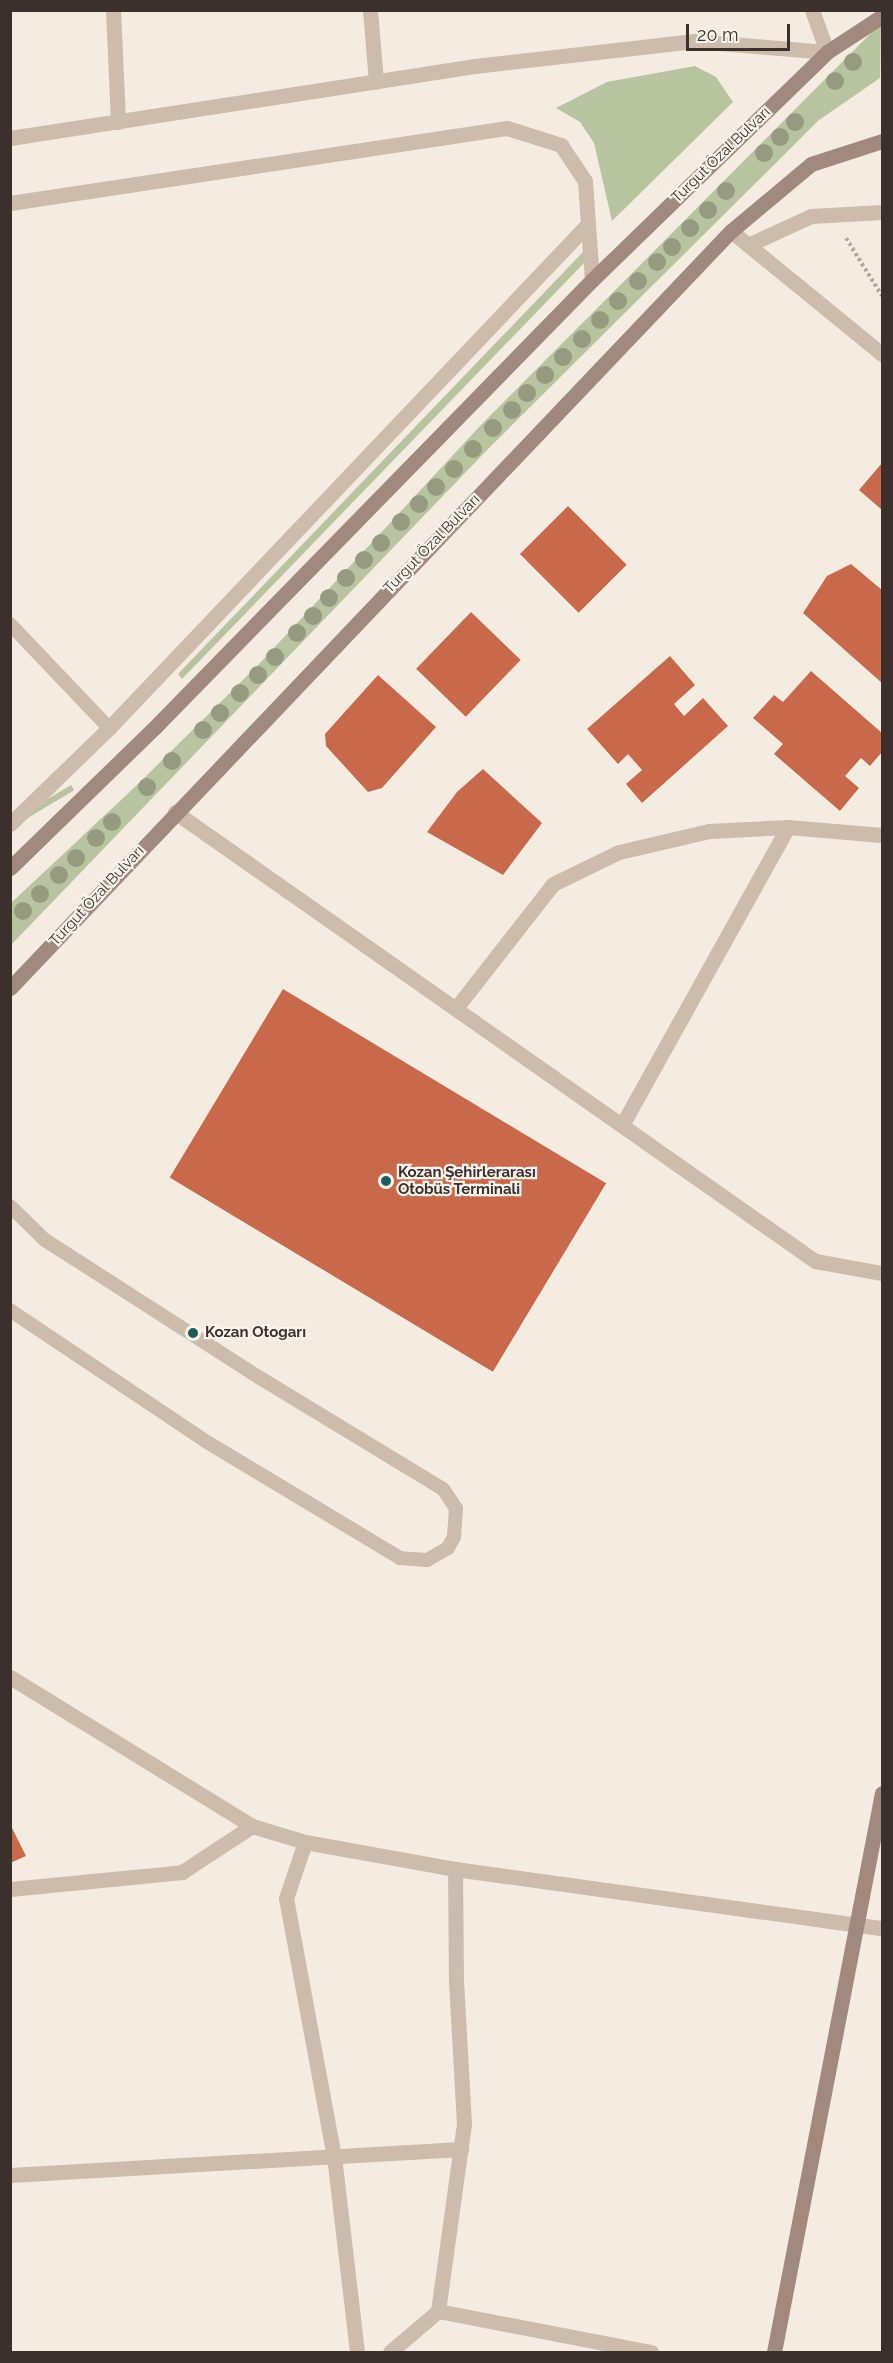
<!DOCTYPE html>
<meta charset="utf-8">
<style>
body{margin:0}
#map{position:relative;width:893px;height:2363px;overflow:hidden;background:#f4ebe1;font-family:Raleway,sans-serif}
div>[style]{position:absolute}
.green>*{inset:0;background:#b8c4a0;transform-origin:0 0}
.building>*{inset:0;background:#c8694b;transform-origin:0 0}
.path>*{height:4px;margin-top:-2px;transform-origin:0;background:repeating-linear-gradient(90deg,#b9a596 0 3px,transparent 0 6px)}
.service>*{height:14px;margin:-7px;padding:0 7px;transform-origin:7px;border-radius:7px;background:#cdbbac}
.pedestrian>*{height:15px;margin:-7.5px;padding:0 7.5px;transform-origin:7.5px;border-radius:7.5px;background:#cdbbac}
.minor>*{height:15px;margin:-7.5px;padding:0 7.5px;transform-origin:7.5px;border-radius:7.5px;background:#cdbbac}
.tertiary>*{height:15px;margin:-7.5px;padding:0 7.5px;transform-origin:7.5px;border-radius:7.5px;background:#cdbbac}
.secondary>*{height:15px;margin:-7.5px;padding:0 7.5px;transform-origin:7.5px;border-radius:7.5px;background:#a18a7d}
.trees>*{width:18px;height:18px;margin:-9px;border-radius:50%;background:#969b7f}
.dots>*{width:16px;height:16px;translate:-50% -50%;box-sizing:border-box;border:3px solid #fbf5ee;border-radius:50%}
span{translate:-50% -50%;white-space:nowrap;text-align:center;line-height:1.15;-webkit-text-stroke:4.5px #fbf5ee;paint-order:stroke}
.street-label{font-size:15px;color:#3b302b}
.poi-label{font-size:15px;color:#3b302b;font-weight:700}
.left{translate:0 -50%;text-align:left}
.frame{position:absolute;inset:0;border:12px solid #3b302b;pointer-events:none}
.scale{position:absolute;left:686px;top:24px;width:104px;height:27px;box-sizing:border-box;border:3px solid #3b302b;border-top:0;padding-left:8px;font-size:18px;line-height:21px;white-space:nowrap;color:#3b302b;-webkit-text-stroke:4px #fbf5ee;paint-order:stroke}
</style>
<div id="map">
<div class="green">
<i style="clip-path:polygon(881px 23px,880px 78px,819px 120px,489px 448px,11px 945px,11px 903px,138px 784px,259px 664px,480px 426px)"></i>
<i style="clip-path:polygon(695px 66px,716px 77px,733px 102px,612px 221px,594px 143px,580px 122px,556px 108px,607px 82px)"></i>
<i style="clip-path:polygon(584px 251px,585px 262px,182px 679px,178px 674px)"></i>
<i style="left:71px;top:785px;width:6px;height:81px;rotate:59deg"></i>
</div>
<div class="building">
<i style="clip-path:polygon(882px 463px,882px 510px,859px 490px)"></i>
<i style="left:568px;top:506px;width:83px;height:68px;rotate:45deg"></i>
<i style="clip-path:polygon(851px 564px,882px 590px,882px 683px,803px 613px,827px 576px)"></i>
<i style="left:471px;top:612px;width:69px;height:79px;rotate:44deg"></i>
<i style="clip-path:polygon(670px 656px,695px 685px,674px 704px,684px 716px,703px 698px,728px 726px,642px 803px,626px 784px,642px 770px,628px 754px,618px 764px,587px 729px)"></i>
<i style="clip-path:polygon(811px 671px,882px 733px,882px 752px,870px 766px,861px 758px,845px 776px,859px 788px,840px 811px,774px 754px,783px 744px,753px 718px,774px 695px,783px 702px)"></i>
<i style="clip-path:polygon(378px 675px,436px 727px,382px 788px,368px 792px,326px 746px,325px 734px)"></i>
<i style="clip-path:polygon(483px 769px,542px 823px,503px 875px,427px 832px,457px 792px)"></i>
<i style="left:283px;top:989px;width:377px;height:220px;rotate:31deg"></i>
<i style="clip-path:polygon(10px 1824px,26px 1856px,10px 1863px)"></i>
</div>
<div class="path">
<i style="left:846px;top:238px;width:68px;rotate:58.2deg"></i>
</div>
<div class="service">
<i style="left:10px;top:624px;width:144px;rotate:46.4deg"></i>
<i style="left:10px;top:1206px;width:49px;rotate:44.2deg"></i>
<i style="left:45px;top:1240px;width:246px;rotate:32.7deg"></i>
<i style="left:252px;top:1373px;width:223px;rotate:31.3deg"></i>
<i style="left:443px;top:1489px;width:23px;rotate:56deg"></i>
<i style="left:456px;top:1508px;width:29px;rotate:94deg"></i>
<i style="left:454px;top:1537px;width:13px;rotate:119deg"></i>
<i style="left:448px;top:1548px;width:24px;rotate:150deg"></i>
<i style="left:427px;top:1560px;width:27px;rotate:-176deg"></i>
<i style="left:400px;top:1558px;width:229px;rotate:-149deg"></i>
<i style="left:204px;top:1440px;width:234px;rotate:-146.2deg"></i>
</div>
<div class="pedestrian">
<i style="left:748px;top:245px;width:69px;rotate:-24.7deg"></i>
<i style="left:811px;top:216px;width:71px;rotate:-3.2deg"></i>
</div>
<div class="minor">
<i style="left:113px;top:10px;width:112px;rotate:87.4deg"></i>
<i style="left:370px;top:10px;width:72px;rotate:85.2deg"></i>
<i style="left:812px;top:10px;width:45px;rotate:70.3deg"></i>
<i style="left:731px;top:231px;width:195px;rotate:39.2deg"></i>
<i style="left:175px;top:812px;width:782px;rotate:35.05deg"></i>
<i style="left:815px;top:1261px;width:68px;rotate:10.2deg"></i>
<i style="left:10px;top:824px;width:138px;rotate:-44.1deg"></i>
<i style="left:109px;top:728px;width:695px;rotate:-46.46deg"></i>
<i style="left:456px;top:1008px;width:157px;rotate:-52deg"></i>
<i style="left:553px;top:884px;width:73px;rotate:-25.9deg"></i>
<i style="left:619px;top:852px;width:92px;rotate:-13.1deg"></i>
<i style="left:709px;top:831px;width:79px;rotate:-2.9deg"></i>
<i style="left:788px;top:827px;width:94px;rotate:4.9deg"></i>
<i style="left:622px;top:1125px;width:341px;rotate:-60.9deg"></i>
<i style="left:305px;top:1842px;width:59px;rotate:108.7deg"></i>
<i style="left:286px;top:1898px;width:262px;rotate:79.5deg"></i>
<i style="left:334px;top:2156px;width:197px;rotate:83.3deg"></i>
<i style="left:10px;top:1889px;width:173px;rotate:-5.6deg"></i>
<i style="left:182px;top:1872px;width:84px;rotate:-33.3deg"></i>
<i style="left:10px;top:2175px;width:452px;rotate:-3.3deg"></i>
<i style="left:438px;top:2311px;width:217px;rotate:10.9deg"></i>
<i style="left:390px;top:2352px;width:63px;rotate:-40.5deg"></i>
<i style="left:438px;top:2311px;width:189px;rotate:-82.1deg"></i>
<i style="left:464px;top:2124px;width:143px;rotate:-93.2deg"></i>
<i style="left:456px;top:1981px;width:112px;rotate:-90.5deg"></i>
</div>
<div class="tertiary">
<i style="left:10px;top:138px;width:471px;rotate:-8.8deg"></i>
<i style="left:475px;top:66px;width:221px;rotate:-6.5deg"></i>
<i style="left:695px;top:41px;width:132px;rotate:4.8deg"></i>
<i style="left:10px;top:203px;width:503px;rotate:-8.58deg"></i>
<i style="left:507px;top:128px;width:57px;rotate:17.5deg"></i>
<i style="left:561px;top:145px;width:43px;rotate:56.3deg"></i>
<i style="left:585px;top:181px;width:99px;rotate:86deg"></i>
<i style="left:10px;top:1677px;width:284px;rotate:31.6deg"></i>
<i style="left:252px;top:1826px;width:55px;rotate:16.8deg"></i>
<i style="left:305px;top:1842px;width:152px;rotate:10.2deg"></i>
<i style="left:455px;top:1869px;width:431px;rotate:7.9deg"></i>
</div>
<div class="secondary">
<i style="left:10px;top:868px;width:205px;rotate:-44.2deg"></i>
<i style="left:157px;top:725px;width:622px;rotate:-45.65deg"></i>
<i style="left:592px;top:280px;width:327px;rotate:-44.1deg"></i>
<i style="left:827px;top:52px;width:66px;rotate:-33.2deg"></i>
<i style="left:10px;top:988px;width:1045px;rotate:-46.4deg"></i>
<i style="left:731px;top:231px;width:104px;rotate:-39.9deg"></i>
<i style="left:811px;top:164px;width:75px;rotate:-17.9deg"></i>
<i style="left:774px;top:2352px;width:569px;rotate:-79.07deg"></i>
</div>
<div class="trees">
<i style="left:853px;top:62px"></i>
<i style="left:835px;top:81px"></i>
<i style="left:795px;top:122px"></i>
<i style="left:780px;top:137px"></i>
<i style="left:764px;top:153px"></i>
<i style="left:726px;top:191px"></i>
<i style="left:708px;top:210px"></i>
<i style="left:690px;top:228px"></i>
<i style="left:672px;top:247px"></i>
<i style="left:657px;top:262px"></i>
<i style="left:638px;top:281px"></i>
<i style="left:618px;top:301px"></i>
<i style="left:600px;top:320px"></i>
<i style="left:582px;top:339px"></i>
<i style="left:563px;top:357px"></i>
<i style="left:545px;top:375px"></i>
<i style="left:527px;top:393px"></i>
<i style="left:512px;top:410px"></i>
<i style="left:493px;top:428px"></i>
<i style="left:473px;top:449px"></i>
<i style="left:454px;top:469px"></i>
<i style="left:436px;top:487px"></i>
<i style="left:419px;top:504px"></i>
<i style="left:401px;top:522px"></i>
<i style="left:381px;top:543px"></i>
<i style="left:364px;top:560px"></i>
<i style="left:346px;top:578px"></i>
<i style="left:329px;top:598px"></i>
<i style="left:313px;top:616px"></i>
<i style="left:297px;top:633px"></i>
<i style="left:275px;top:657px"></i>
<i style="left:258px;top:675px"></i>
<i style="left:240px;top:693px"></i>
<i style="left:220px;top:713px"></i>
<i style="left:203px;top:730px"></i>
<i style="left:172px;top:761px"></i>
<i style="left:147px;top:787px"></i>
<i style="left:112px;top:822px"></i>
<i style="left:96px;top:838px"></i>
<i style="left:76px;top:858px"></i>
<i style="left:59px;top:875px"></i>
<i style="left:40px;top:894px"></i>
<i style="left:23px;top:911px"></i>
</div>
<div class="dots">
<i style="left:386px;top:1181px;background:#1f5a5e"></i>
<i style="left:193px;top:1333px;background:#1f5a5e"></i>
</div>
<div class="street-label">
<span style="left:721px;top:155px;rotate:-44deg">Turgut Özal Bulvarı</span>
<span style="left:432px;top:544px;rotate:-46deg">Turgut Özal Bulvarı</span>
<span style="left:97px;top:896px;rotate:-47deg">Turgut Özal Bulvarı</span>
</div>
<div class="poi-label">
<span class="left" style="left:398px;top:1181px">Kozan Şehirlerarası<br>Otobüs Terminali</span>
<span class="left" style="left:205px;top:1333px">Kozan Otogarı</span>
</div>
<div class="frame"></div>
<div class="scale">20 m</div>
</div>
